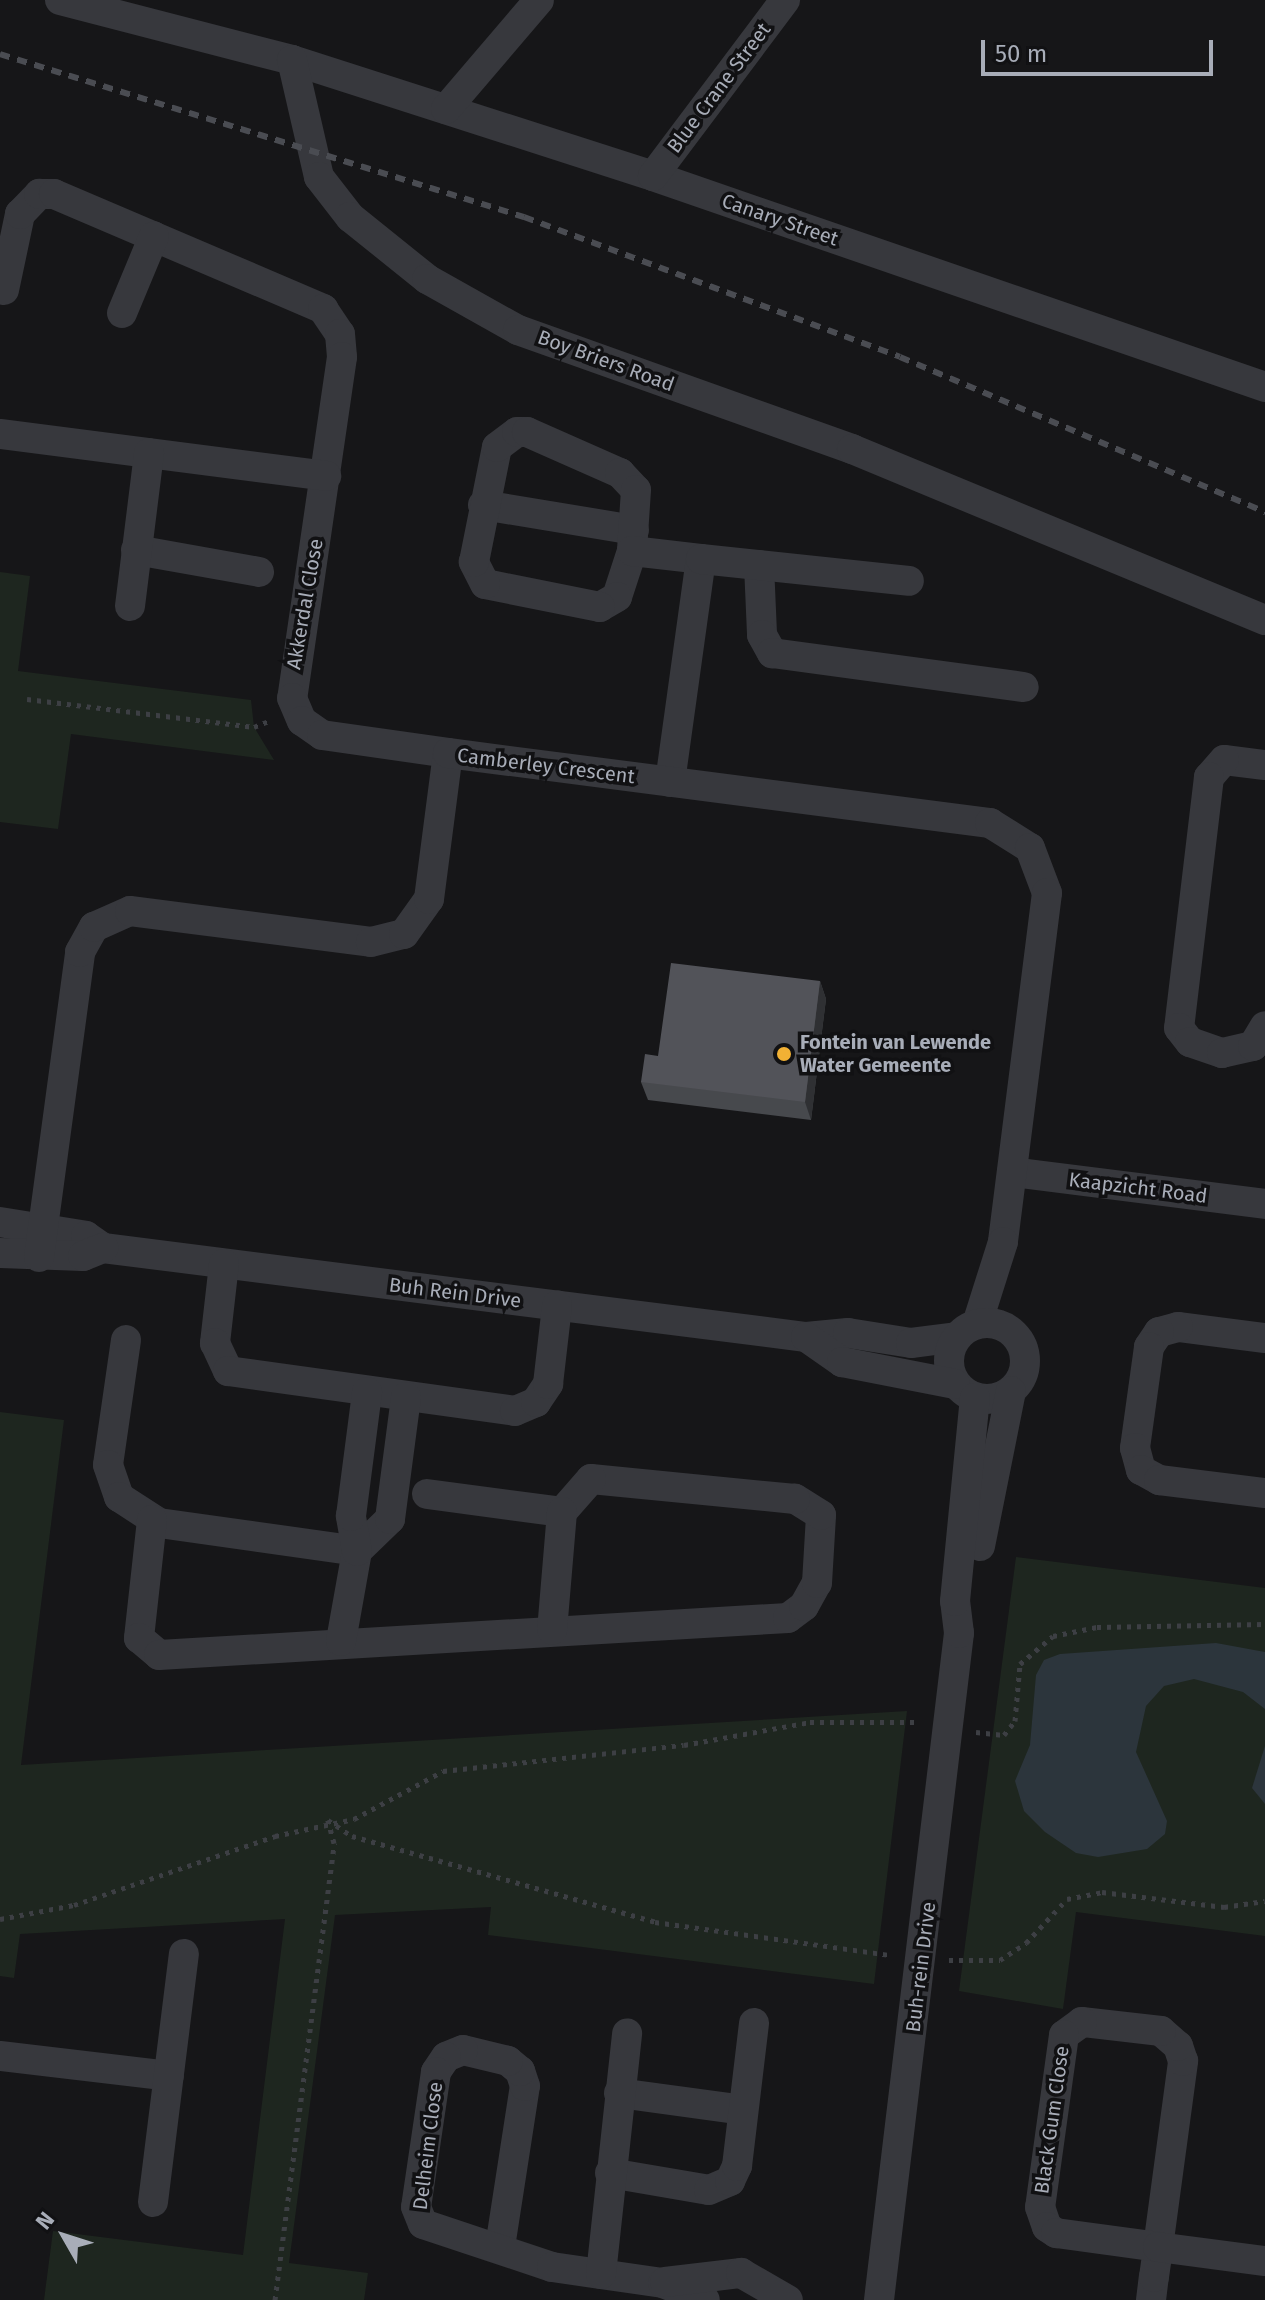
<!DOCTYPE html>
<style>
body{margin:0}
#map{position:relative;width:1265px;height:2300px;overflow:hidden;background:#161618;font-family:"Fira Sans",sans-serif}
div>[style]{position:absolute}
.green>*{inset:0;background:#1e261f}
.water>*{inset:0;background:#2c353c}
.path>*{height:5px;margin-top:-2.5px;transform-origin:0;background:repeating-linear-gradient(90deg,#3d3f44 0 4px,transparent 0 10px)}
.minor>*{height:30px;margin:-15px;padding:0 15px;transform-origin:15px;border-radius:15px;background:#37383d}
.minor>.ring{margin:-15px;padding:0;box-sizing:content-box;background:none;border:30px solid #37383d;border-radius:50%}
.rail>*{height:6px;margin-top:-3px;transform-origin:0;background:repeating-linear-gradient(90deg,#4a4c52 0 10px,transparent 0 18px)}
.wall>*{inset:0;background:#47494d}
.shaded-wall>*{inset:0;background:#2f3033}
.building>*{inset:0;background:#525359}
.dots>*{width:22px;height:22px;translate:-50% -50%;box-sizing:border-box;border:4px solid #111113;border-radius:50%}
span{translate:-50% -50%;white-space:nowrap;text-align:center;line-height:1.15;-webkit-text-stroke:7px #111113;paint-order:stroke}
.street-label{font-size:20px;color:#a8adb8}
.poi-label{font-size:20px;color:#a8adb8;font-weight:700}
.left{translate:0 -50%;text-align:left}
.north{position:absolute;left:24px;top:2196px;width:80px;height:80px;-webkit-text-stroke:6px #111113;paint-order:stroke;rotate:309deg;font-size:22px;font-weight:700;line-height:32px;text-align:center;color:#a8adb8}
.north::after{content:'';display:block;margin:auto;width:28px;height:36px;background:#a8adb8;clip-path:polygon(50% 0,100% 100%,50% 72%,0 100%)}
.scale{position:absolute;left:981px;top:40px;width:232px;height:36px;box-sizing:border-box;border:4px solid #a8adb8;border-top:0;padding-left:10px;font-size:24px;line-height:28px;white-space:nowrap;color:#a8adb8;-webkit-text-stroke:6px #111113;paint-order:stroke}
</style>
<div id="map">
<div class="green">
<i style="clip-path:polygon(0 572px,30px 576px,18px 671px,251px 700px,254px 727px,274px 760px,71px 734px,58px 829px,0 822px)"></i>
<i style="clip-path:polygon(0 1412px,64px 1420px,21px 1765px,907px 1711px,874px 1984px,488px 1935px,491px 1907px,335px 1915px,289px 2263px,368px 2273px,364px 2300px,44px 2300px,53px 2231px,243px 2255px,285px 1919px,20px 1934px,14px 1978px,0 1976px)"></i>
<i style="clip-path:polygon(1016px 1557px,1265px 1588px,1265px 1936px,1076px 1912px,1063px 2009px,959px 1991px)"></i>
</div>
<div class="water">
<i style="clip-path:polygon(1216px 1643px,1265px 1652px,1265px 1709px,1243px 1692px,1194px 1679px,1164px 1686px,1146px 1706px,1136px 1752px,1167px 1821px,1165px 1834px,1147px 1849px,1098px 1857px,1076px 1853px,1045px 1832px,1024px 1811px,1015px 1781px,1030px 1745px,1036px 1675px,1044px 1660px,1060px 1654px)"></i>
<i style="clip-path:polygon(1265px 1746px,1265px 1804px,1252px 1788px)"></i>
</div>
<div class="path">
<i style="left:27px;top:699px;width:229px;rotate:7deg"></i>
<i style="left:254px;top:727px;width:18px;rotate:-22deg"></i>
<i style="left:976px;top:1732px;width:28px;rotate:6deg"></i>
<i style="left:1004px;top:1735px;width:18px;rotate:-52deg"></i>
<i style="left:1015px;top:1721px;width:57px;rotate:-85deg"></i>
<i style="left:1020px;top:1664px;width:43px;rotate:-40.3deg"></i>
<i style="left:1053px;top:1636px;width:45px;rotate:-11.6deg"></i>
<i style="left:1097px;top:1627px;width:168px;rotate:-1deg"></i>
<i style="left:0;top:1919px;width:75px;rotate:-10.7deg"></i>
<i style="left:74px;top:1905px;width:213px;rotate:-18.9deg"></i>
<i style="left:275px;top:1836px;width:81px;rotate:-12.1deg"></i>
<i style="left:354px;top:1819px;width:101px;rotate:-28.3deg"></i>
<i style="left:443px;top:1771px;width:242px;rotate:-6.2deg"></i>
<i style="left:684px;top:1745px;width:128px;rotate:-10.3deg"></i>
<i style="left:810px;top:1722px;width:110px"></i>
<i style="left:949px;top:1960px;width:51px"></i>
<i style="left:1000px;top:1960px;width:31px;rotate:-33deg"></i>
<i style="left:1026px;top:1943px;width:60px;rotate:-47deg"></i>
<i style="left:1067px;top:1899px;width:36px;rotate:-11deg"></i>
<i style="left:1102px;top:1892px;width:123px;rotate:7deg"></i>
<i style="left:1224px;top:1907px;width:41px;rotate:-8.3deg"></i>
<i style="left:275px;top:2300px;width:461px;rotate:-82.6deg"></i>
<i style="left:334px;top:1843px;width:24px;rotate:-105deg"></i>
<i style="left:328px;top:1820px;width:29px;rotate:34deg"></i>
<i style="left:352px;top:1836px;width:315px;rotate:15.8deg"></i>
<i style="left:655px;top:1922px;width:238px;rotate:8deg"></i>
</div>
<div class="minor">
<i style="left:60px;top:0;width:240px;rotate:14.5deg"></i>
<i style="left:292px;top:60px;width:379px;rotate:17.8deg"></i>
<i style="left:653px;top:176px;width:647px;rotate:19.02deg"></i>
<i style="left:292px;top:60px;width:120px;rotate:77deg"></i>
<i style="left:319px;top:177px;width:51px;rotate:52.2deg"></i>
<i style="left:350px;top:217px;width:99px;rotate:38.8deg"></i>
<i style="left:427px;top:279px;width:104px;rotate:29.3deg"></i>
<i style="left:518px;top:330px;width:355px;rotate:19.6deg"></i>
<i style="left:852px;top:449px;width:447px;rotate:22.5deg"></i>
<i style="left:446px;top:109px;width:143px;rotate:-49.5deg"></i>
<i style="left:653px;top:176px;width:220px;rotate:-53.1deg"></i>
<i style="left:4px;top:290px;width:78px;rotate:-78.1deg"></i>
<i style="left:20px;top:214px;width:28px;rotate:-46deg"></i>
<i style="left:39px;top:194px;width:15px"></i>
<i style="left:54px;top:194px;width:293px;rotate:23.1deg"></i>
<i style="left:323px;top:309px;width:30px;rotate:56deg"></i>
<i style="left:340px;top:334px;width:23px;rotate:85deg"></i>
<i style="left:342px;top:357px;width:345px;rotate:98.3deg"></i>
<i style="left:292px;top:698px;width:25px;rotate:67deg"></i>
<i style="left:302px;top:721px;width:24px;rotate:35deg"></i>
<i style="left:322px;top:735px;width:127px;rotate:8.1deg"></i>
<i style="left:122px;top:313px;width:83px;rotate:-67.4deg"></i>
<i style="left:0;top:434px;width:329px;rotate:7.3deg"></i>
<i style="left:483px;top:505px;width:153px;rotate:9.4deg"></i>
<i style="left:136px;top:550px;width:125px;rotate:10.1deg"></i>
<i style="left:632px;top:551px;width:48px;rotate:108.1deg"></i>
<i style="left:617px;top:597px;width:20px;rotate:150deg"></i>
<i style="left:600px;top:607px;width:117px;rotate:-168.7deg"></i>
<i style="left:485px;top:584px;width:25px;rotate:-117deg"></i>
<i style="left:474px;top:562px;width:117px;rotate:-78.7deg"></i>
<i style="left:497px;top:447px;width:25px;rotate:-37deg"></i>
<i style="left:517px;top:432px;width:10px"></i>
<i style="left:527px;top:432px;width:102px;rotate:23.8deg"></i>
<i style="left:620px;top:473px;width:23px;rotate:47deg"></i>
<i style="left:636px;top:490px;width:61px;rotate:93.8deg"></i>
<i style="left:632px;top:551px;width:69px;rotate:6.6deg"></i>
<i style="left:759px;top:565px;width:70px;rotate:87.5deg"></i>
<i style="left:762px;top:635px;width:21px;rotate:61deg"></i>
<i style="left:772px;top:653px;width:254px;rotate:7.7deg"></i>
<i style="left:130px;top:606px;width:154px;rotate:-82.9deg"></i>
<i style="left:1265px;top:765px;width:41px;rotate:-173deg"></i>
<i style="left:1224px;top:760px;width:23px;rotate:131deg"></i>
<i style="left:1209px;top:777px;width:253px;rotate:96.8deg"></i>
<i style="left:1179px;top:1028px;width:18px;rotate:52deg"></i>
<i style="left:1190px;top:1042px;width:34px;rotate:19deg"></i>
<i style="left:1222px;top:1053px;width:32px;rotate:-13deg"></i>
<i style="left:1253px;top:1046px;width:23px;rotate:-59deg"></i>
<i style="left:670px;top:782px;width:225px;rotate:-82.1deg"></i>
<i style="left:701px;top:559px;width:209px;rotate:6deg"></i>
<i style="left:1012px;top:1172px;width:255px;rotate:7.2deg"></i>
<i style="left:0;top:1222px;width:87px;rotate:9.2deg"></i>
<i style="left:86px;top:1236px;width:21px;rotate:35deg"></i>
<i style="left:103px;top:1248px;width:709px;rotate:7.22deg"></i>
<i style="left:806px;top:1337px;width:42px;rotate:-5.4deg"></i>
<i style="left:848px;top:1333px;width:64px;rotate:9deg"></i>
<i style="left:911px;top:1343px;width:46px;rotate:-7.4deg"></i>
<i style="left:0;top:1253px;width:83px;rotate:2.1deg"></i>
<i style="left:83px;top:1256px;width:22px;rotate:-22deg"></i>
<i style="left:39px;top:1257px;width:308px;rotate:-82.3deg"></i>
<i style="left:80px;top:952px;width:29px;rotate:-61deg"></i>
<i style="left:94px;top:927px;width:39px;rotate:-24deg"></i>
<i style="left:130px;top:911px;width:243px;rotate:7.3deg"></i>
<i style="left:371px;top:942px;width:34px;rotate:-14deg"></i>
<i style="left:404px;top:934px;width:43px;rotate:-54.5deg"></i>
<i style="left:429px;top:899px;width:147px;rotate:-82.6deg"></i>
<i style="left:448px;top:753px;width:547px;rotate:7.36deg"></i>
<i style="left:990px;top:823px;width:47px;rotate:32deg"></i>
<i style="left:1030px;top:848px;width:48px;rotate:69.3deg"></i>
<i style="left:1047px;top:893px;width:352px;rotate:97.2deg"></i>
<i style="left:1003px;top:1242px;width:86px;rotate:107.6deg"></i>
<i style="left:224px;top:1264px;width:80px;rotate:96.5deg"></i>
<i style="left:215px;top:1343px;width:31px;rotate:65deg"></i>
<i style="left:228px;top:1371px;width:290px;rotate:7.9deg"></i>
<i style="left:515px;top:1411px;width:23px;rotate:-23deg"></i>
<i style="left:536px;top:1402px;width:22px;rotate:-56deg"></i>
<i style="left:548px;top:1384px;width:79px;rotate:-83.4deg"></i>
<i class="ring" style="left:949px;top:1323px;width:46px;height:46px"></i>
<i style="left:806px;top:1337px;width:44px;rotate:34.8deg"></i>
<i style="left:842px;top:1362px;width:115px;rotate:11deg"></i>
<i style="left:1265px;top:1338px;width:88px;rotate:-172.8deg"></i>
<i style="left:1178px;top:1327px;width:20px;rotate:165deg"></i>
<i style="left:1159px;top:1332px;width:18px;rotate:124deg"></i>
<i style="left:1149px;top:1347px;width:102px;rotate:97.9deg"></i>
<i style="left:1135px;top:1448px;width:23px;rotate:75deg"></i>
<i style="left:1141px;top:1470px;width:21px;rotate:29deg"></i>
<i style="left:1159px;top:1480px;width:107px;rotate:7deg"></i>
<i style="left:126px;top:1340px;width:126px;rotate:98.2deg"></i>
<i style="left:108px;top:1465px;width:34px;rotate:71deg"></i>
<i style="left:119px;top:1497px;width:48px;rotate:33deg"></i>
<i style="left:159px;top:1523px;width:200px;rotate:8deg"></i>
<i style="left:427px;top:1494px;width:136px;rotate:7.6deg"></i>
<i style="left:152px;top:1520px;width:119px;rotate:96.3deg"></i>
<i style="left:139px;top:1638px;width:26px;rotate:40deg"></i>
<i style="left:159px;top:1655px;width:630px;rotate:-3.37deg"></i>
<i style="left:788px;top:1618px;width:20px;rotate:-37deg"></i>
<i style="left:804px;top:1606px;width:26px;rotate:-61deg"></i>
<i style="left:817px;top:1583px;width:68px;rotate:-86.6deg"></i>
<i style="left:821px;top:1515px;width:31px;rotate:-148deg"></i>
<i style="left:795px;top:1499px;width:205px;rotate:-174.4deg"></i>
<i style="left:591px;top:1479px;width:44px;rotate:131.3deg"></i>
<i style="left:562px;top:1512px;width:118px;rotate:94.8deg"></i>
<i style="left:980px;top:1546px;width:158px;rotate:-78.7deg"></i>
<i style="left:357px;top:1551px;width:46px;rotate:-44.1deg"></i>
<i style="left:390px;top:1519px;width:123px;rotate:-82.5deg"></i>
<i style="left:341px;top:1641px;width:91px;rotate:-79.9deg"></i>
<i style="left:357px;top:1551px;width:36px;rotate:-100deg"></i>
<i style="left:351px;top:1516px;width:125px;rotate:-82.6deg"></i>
<i style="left:0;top:2056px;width:170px;rotate:6.7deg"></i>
<i style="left:619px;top:2093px;width:125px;rotate:7.8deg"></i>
<i style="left:610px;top:2173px;width:100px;rotate:9.7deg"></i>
<i style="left:709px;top:2190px;width:23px;rotate:-23deg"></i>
<i style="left:730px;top:2181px;width:17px;rotate:-65deg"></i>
<i style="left:737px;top:2166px;width:144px;rotate:-83.2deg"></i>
<i style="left:153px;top:2202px;width:250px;rotate:-82.9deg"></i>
<i style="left:500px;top:2247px;width:163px;rotate:-81.2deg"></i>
<i style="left:525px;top:2086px;width:16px;rotate:-108deg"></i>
<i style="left:520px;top:2071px;width:16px;rotate:-140deg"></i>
<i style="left:508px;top:2061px;width:46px;rotate:-166.3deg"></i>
<i style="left:463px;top:2050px;width:18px;rotate:158deg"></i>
<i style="left:446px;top:2057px;width:18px;rotate:124deg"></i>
<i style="left:436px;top:2072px;width:136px;rotate:98.4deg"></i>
<i style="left:416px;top:2207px;width:18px;rotate:68deg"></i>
<i style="left:423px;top:2224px;width:136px;rotate:18.4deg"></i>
<i style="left:552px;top:2267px;width:112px;rotate:8.2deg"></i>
<i style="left:663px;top:2283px;width:45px;rotate:22deg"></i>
<i style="left:601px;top:2274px;width:242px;rotate:-83.8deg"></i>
<i style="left:665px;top:2282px;width:77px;rotate:-6.8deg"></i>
<i style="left:741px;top:2273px;width:54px;rotate:29.9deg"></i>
<i style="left:879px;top:2300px;width:672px;rotate:-83.16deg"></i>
<i style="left:959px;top:1633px;width:32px;rotate:-97deg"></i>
<i style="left:955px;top:1601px;width:204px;rotate:-84.4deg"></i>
<i style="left:1151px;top:2300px;width:23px;rotate:-83deg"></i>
<i style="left:1154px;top:2277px;width:30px;rotate:-82deg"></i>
<i style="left:1158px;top:2247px;width:188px;rotate:-82.3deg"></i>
<i style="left:1183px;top:2061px;width:16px;rotate:-108deg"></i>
<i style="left:1178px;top:2046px;width:23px;rotate:-139deg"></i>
<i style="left:1161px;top:2031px;width:80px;rotate:-173.5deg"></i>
<i style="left:1082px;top:2022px;width:22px;rotate:144deg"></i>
<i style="left:1064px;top:2035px;width:174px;rotate:97.9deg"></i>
<i style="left:1040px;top:2207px;width:21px;rotate:71deg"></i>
<i style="left:1047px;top:2227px;width:11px;rotate:34deg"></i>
<i style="left:1056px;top:2233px;width:103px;rotate:7.8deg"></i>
<i style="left:1158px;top:2247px;width:108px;rotate:7.5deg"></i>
</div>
<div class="rail">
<i style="left:0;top:54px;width:549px;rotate:17.28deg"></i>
<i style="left:524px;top:217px;width:401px;rotate:20.4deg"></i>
<i style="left:900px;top:357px;width:397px;rotate:23deg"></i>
</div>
<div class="wall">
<i style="clip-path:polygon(820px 981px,826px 999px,811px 1120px,648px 1100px,641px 1082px,658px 1056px)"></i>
</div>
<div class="shaded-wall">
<i style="clip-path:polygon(820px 981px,826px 999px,811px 1120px,805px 1102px)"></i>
</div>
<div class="building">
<i style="clip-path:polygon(671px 963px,820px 981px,805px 1102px,641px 1082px,645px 1054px,658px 1056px)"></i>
</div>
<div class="dots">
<i style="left:784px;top:1054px;background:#f2b134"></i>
</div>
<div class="street-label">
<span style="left:719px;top:88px;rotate:-53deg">Blue Crane Street</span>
<span style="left:780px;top:220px;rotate:19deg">Canary Street</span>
<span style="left:606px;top:361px;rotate:20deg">Boy Briers Road</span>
<span style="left:305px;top:604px;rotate:-80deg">Akkerdal Close</span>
<span style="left:546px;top:766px;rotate:7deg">Camberley Crescent</span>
<span style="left:1138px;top:1188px;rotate:7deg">Kaapzicht Road</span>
<span style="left:455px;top:1293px;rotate:7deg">Buh Rein Drive</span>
<span style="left:921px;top:1967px;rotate:-83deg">Buh-rein Drive</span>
<span style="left:1052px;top:2120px;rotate:-82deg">Black Gum Close</span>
<span style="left:428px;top:2146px;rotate:-83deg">Delheim Close</span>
</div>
<div class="poi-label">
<span class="left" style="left:800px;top:1054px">Fontein van Lewende<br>Water Gemeente</span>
</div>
<div class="north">N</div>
<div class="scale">50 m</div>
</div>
